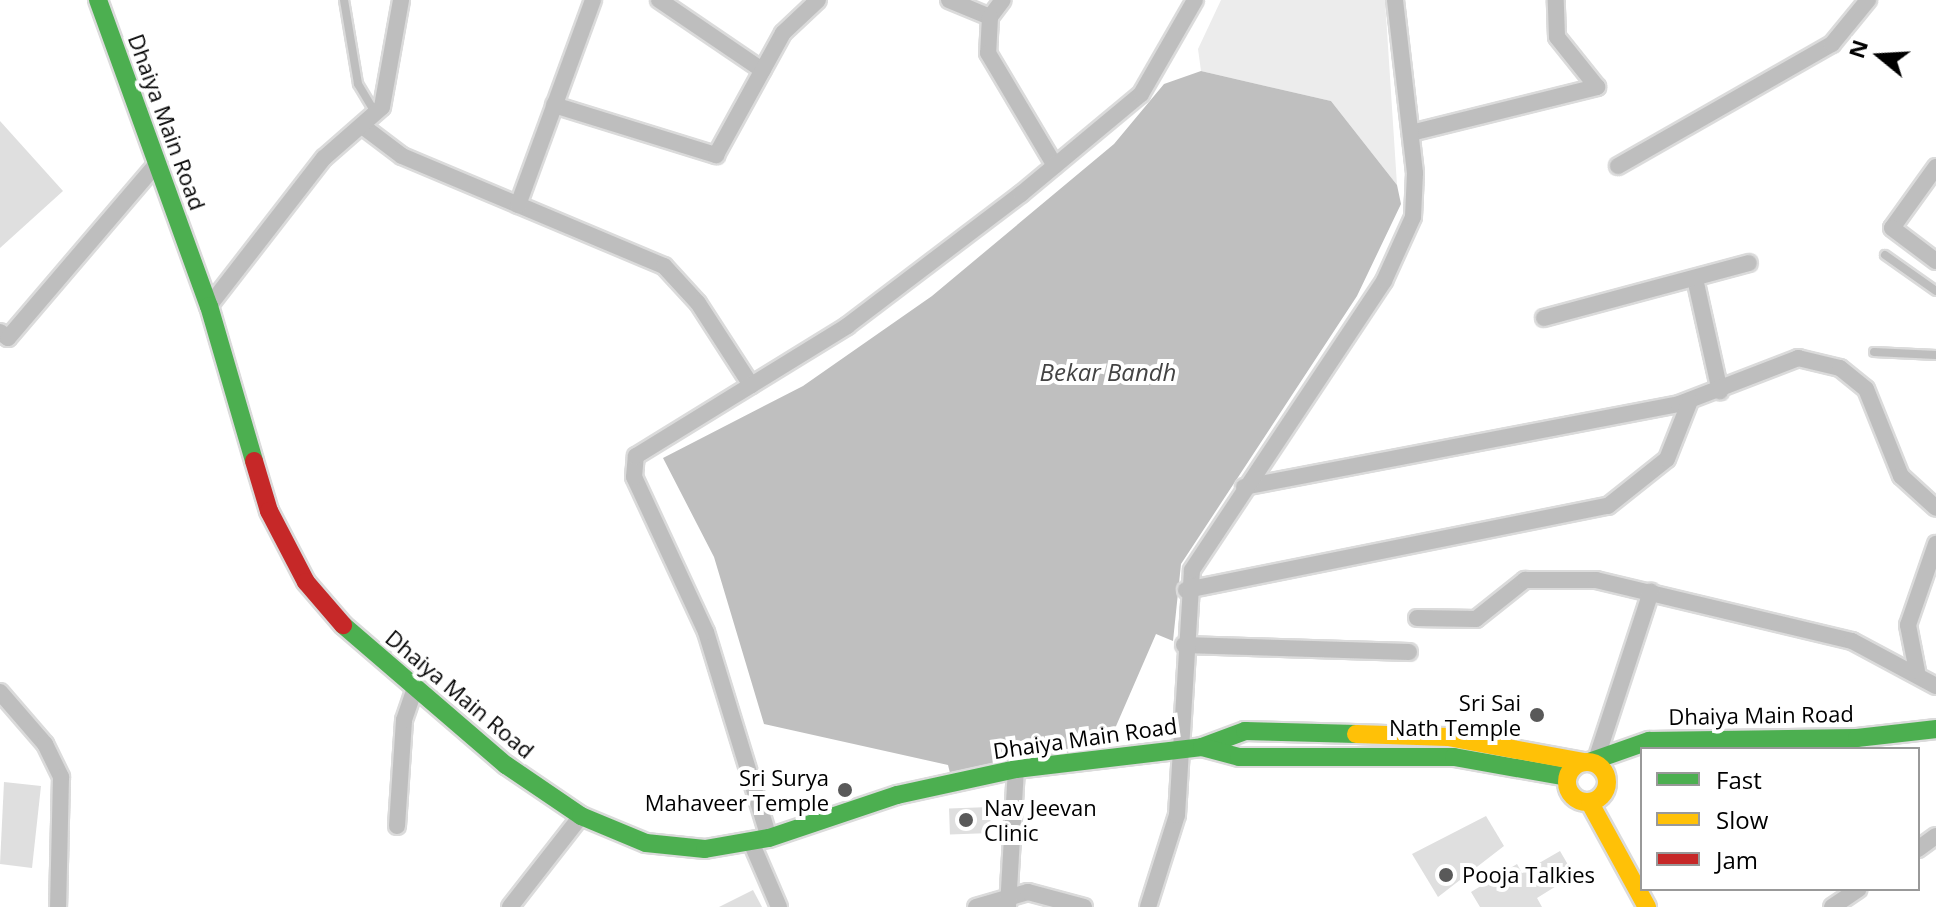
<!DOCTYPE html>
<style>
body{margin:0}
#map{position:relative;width:1936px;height:907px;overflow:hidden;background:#fff;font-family:"Open Sans",sans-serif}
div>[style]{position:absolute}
.green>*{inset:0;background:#ececec}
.water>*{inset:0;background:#bfbfbf}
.building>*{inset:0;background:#dfdfdf;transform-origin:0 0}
.roads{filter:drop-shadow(2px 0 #dbdbdb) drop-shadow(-2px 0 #dbdbdb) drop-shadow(0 2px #dbdbdb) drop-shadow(0 -2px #dbdbdb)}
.lane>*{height:8px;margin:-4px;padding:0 4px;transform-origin:4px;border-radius:4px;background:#bebebe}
.street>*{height:16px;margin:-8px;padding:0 8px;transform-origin:8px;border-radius:8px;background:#bebebe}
.fast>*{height:18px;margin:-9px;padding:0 9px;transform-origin:9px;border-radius:9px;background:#4caf50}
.slow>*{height:18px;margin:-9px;padding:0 9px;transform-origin:9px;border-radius:9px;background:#ffc107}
.slow>.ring{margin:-9px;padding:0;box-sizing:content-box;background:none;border:18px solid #ffc107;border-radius:50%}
.jam>*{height:18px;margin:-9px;padding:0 9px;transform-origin:9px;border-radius:9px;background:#c62828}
.dots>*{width:22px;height:22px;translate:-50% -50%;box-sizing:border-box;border:4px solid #fff;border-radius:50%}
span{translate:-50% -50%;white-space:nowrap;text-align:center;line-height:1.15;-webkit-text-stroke:8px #fff;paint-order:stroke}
.street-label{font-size:22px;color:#000}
.poi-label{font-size:22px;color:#000}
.right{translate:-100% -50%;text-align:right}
.left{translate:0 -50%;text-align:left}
.water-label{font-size:24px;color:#444;font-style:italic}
.legend{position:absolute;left:1640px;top:747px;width:280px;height:144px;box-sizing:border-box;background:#fff;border:2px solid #999;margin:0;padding:10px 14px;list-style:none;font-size:24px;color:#000}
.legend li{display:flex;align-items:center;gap:16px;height:40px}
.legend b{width:40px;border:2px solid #999}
.north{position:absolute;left:1840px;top:16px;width:80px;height:80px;-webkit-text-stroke:6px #fff;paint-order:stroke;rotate:288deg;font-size:22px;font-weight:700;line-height:32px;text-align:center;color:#000}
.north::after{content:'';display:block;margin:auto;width:28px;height:36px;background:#000;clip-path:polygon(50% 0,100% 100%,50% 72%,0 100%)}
</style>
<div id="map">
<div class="green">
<i style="clip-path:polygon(1221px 0,1385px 0,1397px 185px,1331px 101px,1201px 71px,1198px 49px)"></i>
</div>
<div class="water">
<i style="clip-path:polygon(1201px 71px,1331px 101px,1397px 185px,1401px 204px,1357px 296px,1181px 564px,1173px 641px,1156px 634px,1110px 740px,950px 773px,948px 765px,764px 724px,714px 557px,663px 458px,803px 386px,932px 296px,1114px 144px,1164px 84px)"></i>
</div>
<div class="building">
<i style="clip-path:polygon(0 121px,63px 191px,0 248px)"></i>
<i style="clip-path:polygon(4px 782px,41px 786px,32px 868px,0 864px)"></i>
<i style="left:990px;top:807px;width:26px;height:41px;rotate:88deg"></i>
<i style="clip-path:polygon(1486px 816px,1504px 846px,1438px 897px,1412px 854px)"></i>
<i style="clip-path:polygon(1560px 851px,1574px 875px,1537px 898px,1542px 907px,1480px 907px,1471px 892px,1517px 864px,1522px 873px)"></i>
<i style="clip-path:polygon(753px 890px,762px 907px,719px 907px)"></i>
</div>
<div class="roads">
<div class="lane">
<i style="left:344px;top:0;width:85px;rotate:80.5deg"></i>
<i style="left:358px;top:84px;width:35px;rotate:59deg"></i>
<i style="left:1885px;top:255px;width:62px;rotate:35.2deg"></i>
<i style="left:1874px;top:352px;width:62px;rotate:2.8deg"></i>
</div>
<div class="street">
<i style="left:659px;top:0;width:125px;rotate:34.2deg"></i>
<i style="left:949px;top:0;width:44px;rotate:22.5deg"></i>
<i style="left:990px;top:17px;width:21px;rotate:-53deg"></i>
<i style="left:990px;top:17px;width:36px;rotate:93deg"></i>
<i style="left:988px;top:53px;width:131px;rotate:59.3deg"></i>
<i style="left:554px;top:105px;width:170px;rotate:17.2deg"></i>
<i style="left:716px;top:155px;width:139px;rotate:-61.2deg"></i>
<i style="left:783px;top:33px;width:48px;rotate:-43.3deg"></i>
<i style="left:365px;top:128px;width:46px;rotate:37.1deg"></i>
<i style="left:402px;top:156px;width:284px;rotate:22.8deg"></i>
<i style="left:664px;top:266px;width:50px;rotate:47.4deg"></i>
<i style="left:698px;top:303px;width:98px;rotate:57.1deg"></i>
<i style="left:1411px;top:133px;width:192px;rotate:-13.9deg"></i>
<i style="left:1597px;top:87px;width:64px;rotate:-128.7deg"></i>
<i style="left:1557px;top:37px;width:37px;rotate:-92deg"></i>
<i style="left:1618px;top:166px;width:246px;rotate:-29.7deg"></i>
<i style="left:1832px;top:44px;width:57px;rotate:-50.7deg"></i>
<i style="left:1936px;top:167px;width:75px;rotate:125.8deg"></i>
<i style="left:1892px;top:228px;width:55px;rotate:36.9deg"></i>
<i style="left:518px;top:205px;width:218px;rotate:-69.9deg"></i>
<i style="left:1696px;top:283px;width:111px;rotate:77.5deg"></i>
<i style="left:209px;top:306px;width:187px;rotate:-52.2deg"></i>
<i style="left:324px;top:158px;width:77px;rotate:-41.3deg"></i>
<i style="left:382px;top:107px;width:109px;rotate:-79.9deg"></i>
<i style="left:1544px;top:318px;width:212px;rotate:-15deg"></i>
<i style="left:0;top:332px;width:10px;rotate:37deg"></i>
<i style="left:8px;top:338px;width:228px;rotate:-49.5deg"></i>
<i style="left:1244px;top:487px;width:443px;rotate:-10.8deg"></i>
<i style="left:1679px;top:404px;width:128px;rotate:-21.1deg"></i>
<i style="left:1798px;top:358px;width:43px;rotate:13.4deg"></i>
<i style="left:1840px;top:368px;width:33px;rotate:39deg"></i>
<i style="left:1866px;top:389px;width:94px;rotate:68.1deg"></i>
<i style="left:1901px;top:476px;width:47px;rotate:42.4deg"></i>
<i style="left:1186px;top:590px;width:430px;rotate:-11.3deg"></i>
<i style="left:1608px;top:506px;width:75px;rotate:-38.5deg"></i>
<i style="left:1667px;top:459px;width:62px;rotate:-68.4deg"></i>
<i style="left:1417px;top:618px;width:59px;rotate:1deg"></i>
<i style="left:1476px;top:619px;width:63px;rotate:-38.5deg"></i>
<i style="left:1525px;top:580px;width:71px"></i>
<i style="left:1596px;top:580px;width:263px;rotate:13.4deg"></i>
<i style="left:1852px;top:641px;width:95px;rotate:28.2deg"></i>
<i style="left:1184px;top:645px;width:225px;rotate:1.8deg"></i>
<i style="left:1917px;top:671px;width:47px;rotate:-101.1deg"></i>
<i style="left:1908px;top:625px;width:86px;rotate:-70.9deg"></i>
<i style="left:0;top:692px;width:69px;rotate:49.1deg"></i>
<i style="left:45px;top:744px;width:37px;rotate:64deg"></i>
<i style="left:61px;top:777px;width:130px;rotate:91.3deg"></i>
<i style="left:1597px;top:757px;width:174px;rotate:-71.9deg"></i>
<i style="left:397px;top:826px;width:106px;rotate:-86.2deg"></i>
<i style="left:404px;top:720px;width:34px;rotate:-71deg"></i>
<i style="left:769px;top:838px;width:215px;rotate:-107deg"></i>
<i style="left:706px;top:632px;width:171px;rotate:-114.9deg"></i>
<i style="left:634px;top:477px;width:21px;rotate:-85deg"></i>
<i style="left:636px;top:456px;width:248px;rotate:-31.6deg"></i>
<i style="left:847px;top:326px;width:218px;rotate:-37.2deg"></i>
<i style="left:1021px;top:194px;width:156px;rotate:-39.8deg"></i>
<i style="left:1141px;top:94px;width:108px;rotate:-60.1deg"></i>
<i style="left:751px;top:842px;width:71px;rotate:66.7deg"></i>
<i style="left:1918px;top:849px;width:22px;rotate:-36deg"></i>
<i style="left:510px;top:907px;width:115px;rotate:-52deg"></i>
<i style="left:976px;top:907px;width:54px;rotate:-16.1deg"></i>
<i style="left:1028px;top:892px;width:58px;rotate:15deg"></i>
<i style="left:1008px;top:907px;width:138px;rotate:-86.7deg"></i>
<i style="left:1148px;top:907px;width:96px;rotate:-72.5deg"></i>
<i style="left:1177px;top:815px;width:245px;rotate:-86.5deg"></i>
<i style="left:1192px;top:570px;width:347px;rotate:-56.4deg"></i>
<i style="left:1384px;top:281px;width:70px;rotate:-65.6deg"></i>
<i style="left:1413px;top:217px;width:44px;rotate:-87.4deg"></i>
<i style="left:1415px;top:173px;width:174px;rotate:-96.6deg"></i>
<i style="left:1832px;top:907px;width:32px;rotate:-34deg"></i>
</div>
<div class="fast">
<i style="left:98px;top:0;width:326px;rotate:70.1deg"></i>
<i style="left:209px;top:306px;width:161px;rotate:73.8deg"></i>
<i style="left:343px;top:625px;width:215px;rotate:40.7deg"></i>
<i style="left:506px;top:765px;width:91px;rotate:34.2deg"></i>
<i style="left:581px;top:816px;width:70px;rotate:22.6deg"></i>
<i style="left:646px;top:843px;width:59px;rotate:5.8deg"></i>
<i style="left:705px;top:849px;width:65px;rotate:-9.8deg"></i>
<i style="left:769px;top:838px;width:135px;rotate:-18.6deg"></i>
<i style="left:897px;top:795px;width:122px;rotate:-12.3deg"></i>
<i style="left:1016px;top:769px;width:187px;rotate:-6.7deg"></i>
<i style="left:1202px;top:747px;width:46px;rotate:-20.4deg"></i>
<i style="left:1245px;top:731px;width:111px;rotate:1.5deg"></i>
<i style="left:1202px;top:747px;width:38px;rotate:15deg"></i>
<i style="left:1239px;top:757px;width:215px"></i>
<i style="left:1454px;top:757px;width:115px;rotate:10deg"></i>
<i style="left:1589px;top:762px;width:64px;rotate:-19.3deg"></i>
<i style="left:1649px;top:741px;width:208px;rotate:-0.8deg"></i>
<i style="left:1857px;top:738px;width:80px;rotate:-6.5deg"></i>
</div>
<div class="slow">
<i style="left:1356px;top:734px;width:92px;rotate:1.9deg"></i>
<i style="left:1448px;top:737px;width:137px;rotate:10.5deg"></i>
<i class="ring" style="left:1567px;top:762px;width:22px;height:22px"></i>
<i style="left:1590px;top:803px;width:119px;rotate:61.3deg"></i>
</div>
<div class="jam">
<i style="left:254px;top:461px;width:52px;rotate:73.3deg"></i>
<i style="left:269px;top:511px;width:80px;rotate:62.5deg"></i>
<i style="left:306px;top:582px;width:57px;rotate:49.3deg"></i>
</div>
</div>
<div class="dots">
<i style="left:1537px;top:715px;background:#595959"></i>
<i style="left:845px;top:790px;background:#595959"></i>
<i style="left:966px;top:820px;background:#595959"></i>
<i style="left:1446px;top:875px;background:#595959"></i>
</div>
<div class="street-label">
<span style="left:167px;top:122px;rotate:70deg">Dhaiya Main Road</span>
<span style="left:460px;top:694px;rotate:40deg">Dhaiya Main Road</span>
<span style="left:1761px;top:715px;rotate:-1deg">Dhaiya Main Road</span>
<span style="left:1085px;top:738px;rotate:-8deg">Dhaiya Main Road</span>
</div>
<div class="poi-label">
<span class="right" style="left:1521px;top:715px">Sri Sai<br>Nath Temple</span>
<span class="right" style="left:829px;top:790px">Sri Surya<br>Mahaveer Temple</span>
<span class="left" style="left:984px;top:820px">Nav Jeevan<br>Clinic</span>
<span class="left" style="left:1462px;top:875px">Pooja Talkies</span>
</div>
<div class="water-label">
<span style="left:1108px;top:372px">Bekar Bandh</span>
</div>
<ul class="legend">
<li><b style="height:10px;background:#4caf50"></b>Fast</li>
<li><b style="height:10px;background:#ffc107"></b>Slow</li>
<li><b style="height:10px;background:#c62828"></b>Jam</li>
</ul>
<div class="north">N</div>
</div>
